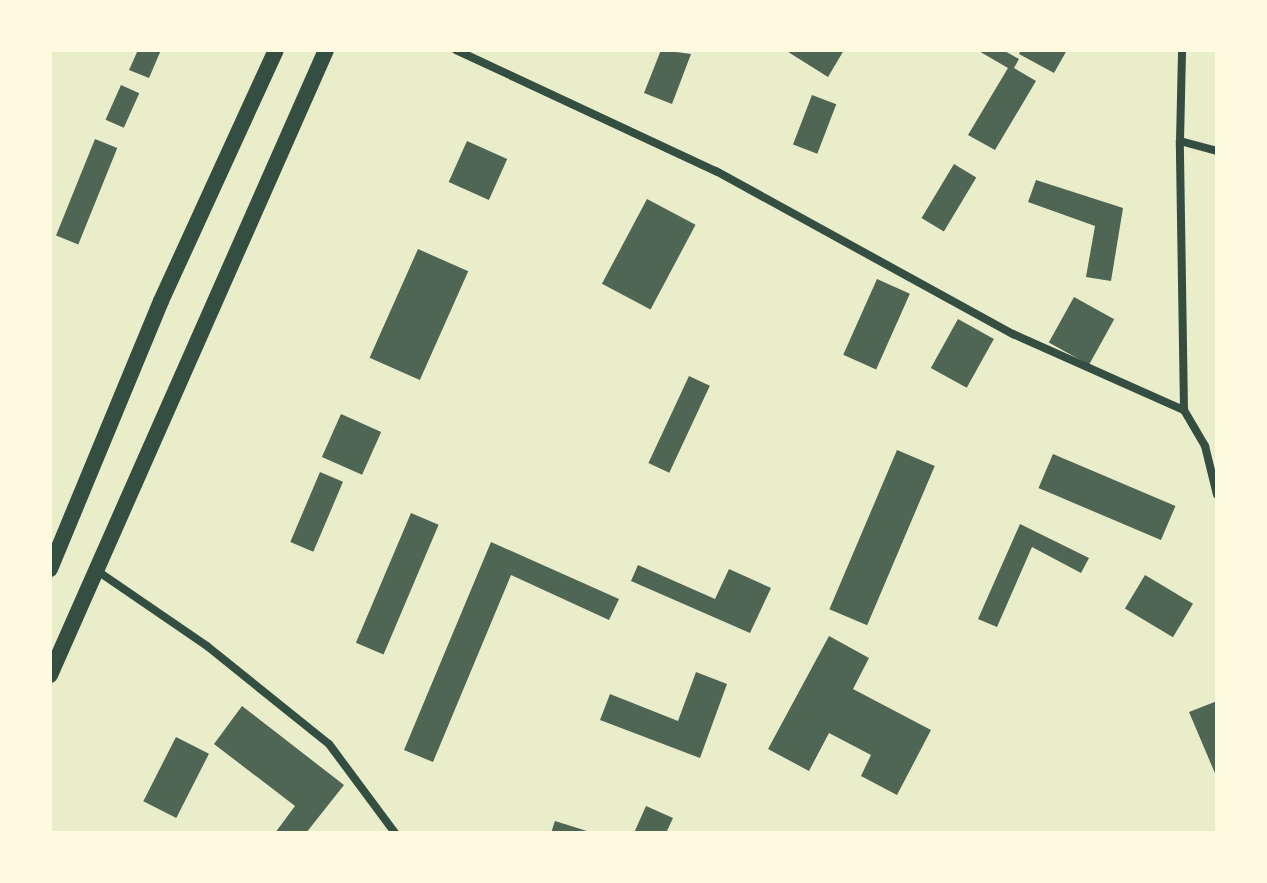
<!DOCTYPE html>
<style>
body{margin:0}
#map{position:relative;width:1267px;height:883px;overflow:hidden;background:#e9edc9;font-family:"Asap Condensed",sans-serif}
div>[style]{position:absolute}
.building>*{inset:0;background:#4f6655;transform-origin:0 0}
.minor>*{height:8px;margin:-4px;padding:0 4px;transform-origin:4px;border-radius:4px;background:#344e41}
.trunk>*{height:16px;margin:-8px;padding:0 8px;transform-origin:8px;border-radius:8px;background:#344e41}
span{translate:-50% -50%;white-space:nowrap;text-align:center;line-height:1.15;-webkit-text-stroke:6px #fefae0;paint-order:stroke}
.frame{position:absolute;inset:0;border:52px solid #fefae0;pointer-events:none}
</style>
<div id="map">
<div class="building">
<i style="clip-path:polygon(138px 50px,161px 50px,149px 78px,129px 70px)"></i>
<i style="clip-path:polygon(661px 50px,691px 54px,672px 104px,644px 93px)"></i>
<i style="clip-path:polygon(785px 50px,844px 50px,828px 77px)"></i>
<i style="clip-path:polygon(977px 50px,1003px 50px,1019px 59px,1014px 68px,1036px 81px,995px 150px,968px 135px,1008px 68px)"></i>
<i style="clip-path:polygon(1021px 50px,1067px 50px,1054px 73px,1019px 54px)"></i>
<i style="left:121px;top:85px;width:20px;height:38px;rotate:24deg"></i>
<i style="left:812px;top:95px;width:26px;height:53px;rotate:21deg"></i>
<i style="left:95px;top:139px;width:24px;height:104px;rotate:22deg"></i>
<i style="left:467px;top:141px;width:44px;height:45px;rotate:24deg"></i>
<i style="left:954px;top:164px;width:26px;height:63px;rotate:31deg"></i>
<i style="clip-path:polygon(1036px 180px,1123px 208px,1111px 281px,1086px 277px,1095px 226px,1028px 202px)"></i>
<i style="left:647px;top:199px;width:55px;height:96px;rotate:28deg"></i>
<i style="left:418px;top:249px;width:55px;height:119px;rotate:24deg"></i>
<i style="left:877px;top:279px;width:36px;height:83px;rotate:24deg"></i>
<i style="left:1074px;top:297px;width:46px;height:52px;rotate:29deg"></i>
<i style="left:958px;top:319px;width:41px;height:56px;rotate:29deg"></i>
<i style="left:689px;top:376px;width:23px;height:96px;rotate:25deg"></i>
<i style="left:341px;top:414px;width:44px;height:47px;rotate:24deg"></i>
<i style="left:897px;top:450px;width:41px;height:173px;rotate:23deg"></i>
<i style="left:1053px;top:454px;width:133px;height:37px;rotate:23deg"></i>
<i style="left:320px;top:472px;width:25px;height:76px;rotate:23deg"></i>
<i style="left:411px;top:513px;width:30px;height:141px;rotate:23deg"></i>
<i style="clip-path:polygon(1020px 524px,1089px 558px,1081px 573px,1032px 547px,997px 627px,978px 619px)"></i>
<i style="clip-path:polygon(491px 542px,619px 599px,609px 620px,511px 575px,433px 762px,404px 750px)"></i>
<i style="clip-path:polygon(638px 565px,715px 599px,729px 569px,771px 588px,750px 633px,631px 581px)"></i>
<i style="left:1145px;top:575px;width:56px;height:39px;rotate:31deg"></i>
<i style="clip-path:polygon(829px 636px,869px 658px,853px 689px,931px 730px,897px 795px,861px 776px,871px 755px,829px 733px,809px 771px,768px 749px)"></i>
<i style="clip-path:polygon(696px 672px,727px 684px,700px 758px,600px 720px,610px 694px,678px 721px)"></i>
<i style="clip-path:polygon(1217px 701px,1217px 778px,1189px 712px)"></i>
<i style="clip-path:polygon(242px 706px,344px 785px,306px 833px,275px 833px,295px 806px,214px 744px)"></i>
<i style="left:176px;top:737px;width:37px;height:72px;rotate:27deg"></i>
<i style="clip-path:polygon(646px 806px,673px 818px,666px 833px,634px 833px)"></i>
<i style="clip-path:polygon(555px 821px,590px 832px,590px 833px,551px 833px)"></i>
</div>
<div class="minor">
<i style="left:456px;top:50px;width:287px;rotate:25deg"></i>
<i style="left:716px;top:171px;width:339px;rotate:28.8deg"></i>
<i style="left:1013px;top:334px;width:187px;rotate:24deg"></i>
<i style="left:1184px;top:410px;width:269px;rotate:-90.9deg"></i>
<i style="left:1180px;top:141px;width:38px;rotate:15deg"></i>
<i style="left:1180px;top:141px;width:91px;rotate:-88.7deg"></i>
<i style="left:1184px;top:410px;width:42px;rotate:59.7deg"></i>
<i style="left:1205px;top:446px;width:50px;rotate:76.2deg"></i>
<i style="left:96px;top:570px;width:135px;rotate:34.4deg"></i>
<i style="left:207px;top:646px;width:156px;rotate:38.8deg"></i>
<i style="left:329px;top:744px;width:111px;rotate:53.4deg"></i>
</div>
<div class="trunk">
<i style="left:50px;top:569px;width:290px;rotate:-67.5deg"></i>
<i style="left:161px;top:301px;width:276px;rotate:-65.4deg"></i>
<i style="left:50px;top:675px;width:683px;rotate:-66.17deg"></i>
</div>
<div class="frame"></div>
</div>
